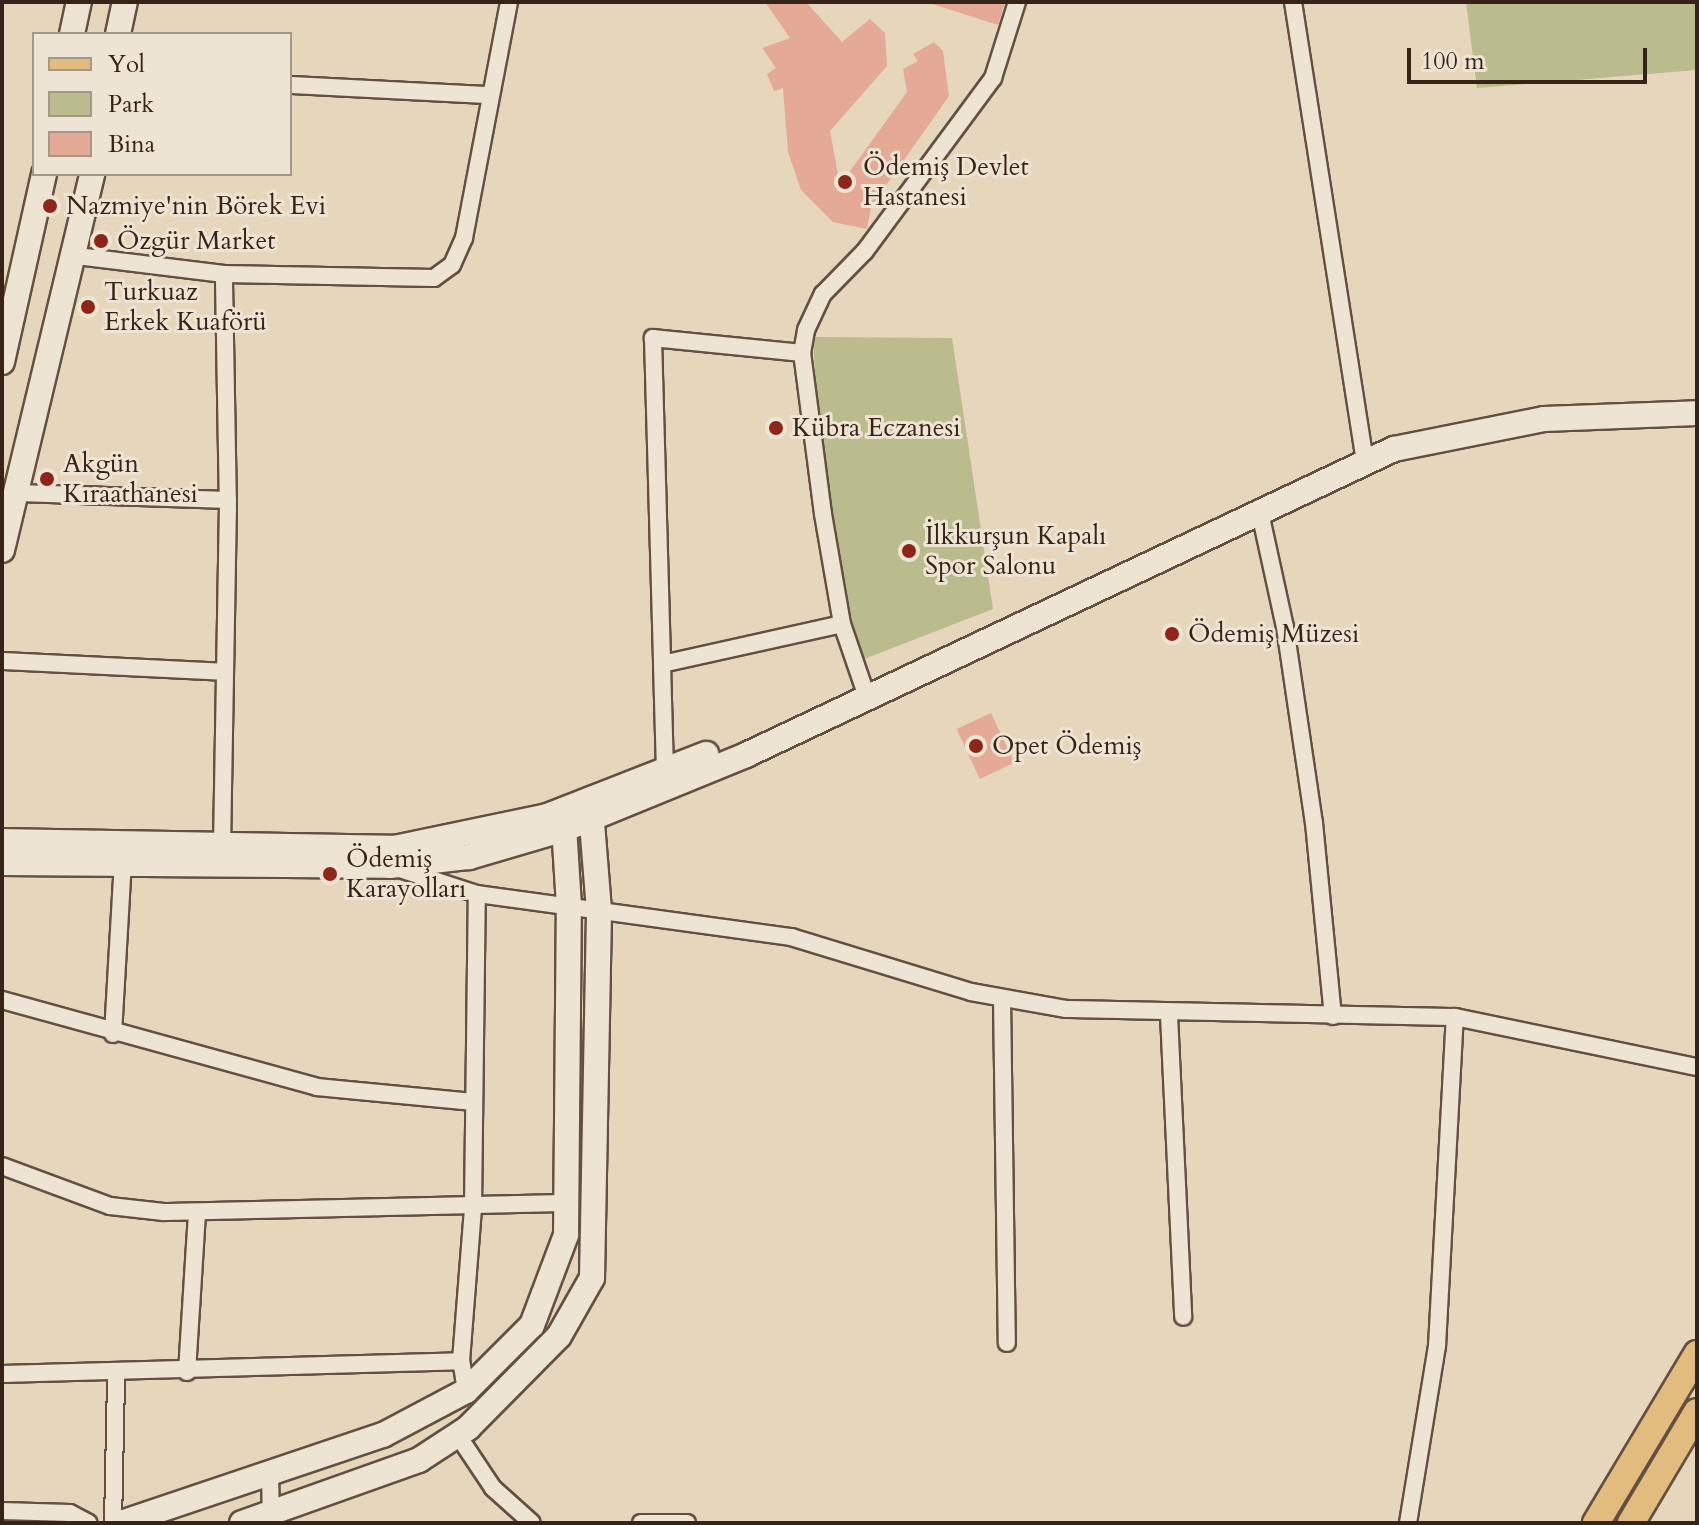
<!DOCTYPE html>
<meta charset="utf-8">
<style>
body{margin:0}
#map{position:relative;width:1699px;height:1525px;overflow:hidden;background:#e5d6bc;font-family:Cardo,serif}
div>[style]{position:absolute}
.green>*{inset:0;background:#babc8d}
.building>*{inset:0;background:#e4aa96;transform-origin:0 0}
.roads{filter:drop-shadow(2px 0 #635041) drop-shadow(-2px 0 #635041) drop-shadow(0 2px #635041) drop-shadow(0 -2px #635041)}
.street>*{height:16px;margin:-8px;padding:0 8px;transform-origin:8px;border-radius:8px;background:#eee4d3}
.secondary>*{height:24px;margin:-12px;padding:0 12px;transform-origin:12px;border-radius:12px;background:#eee4d3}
.primary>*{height:26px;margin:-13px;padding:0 13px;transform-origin:13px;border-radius:13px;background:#e2bb7e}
.dots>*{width:22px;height:22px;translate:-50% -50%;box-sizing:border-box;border:4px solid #eee4d3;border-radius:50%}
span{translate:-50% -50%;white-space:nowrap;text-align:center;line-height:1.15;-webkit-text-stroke:6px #eee4d3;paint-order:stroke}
.poi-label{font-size:26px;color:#382318}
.left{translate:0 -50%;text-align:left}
.frame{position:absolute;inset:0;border:4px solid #382318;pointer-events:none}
.legend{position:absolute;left:32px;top:32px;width:260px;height:144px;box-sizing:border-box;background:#eee4d3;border:2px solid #a59788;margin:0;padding:10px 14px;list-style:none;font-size:24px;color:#382318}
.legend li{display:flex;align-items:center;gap:16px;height:40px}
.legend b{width:40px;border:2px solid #a59788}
.scale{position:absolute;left:1407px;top:48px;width:240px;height:36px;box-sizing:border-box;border:4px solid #382318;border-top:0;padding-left:10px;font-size:24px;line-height:28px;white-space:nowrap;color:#382318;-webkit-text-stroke:6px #eee4d3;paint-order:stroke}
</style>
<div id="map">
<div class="green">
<i style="clip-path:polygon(1466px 2px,1697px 2px,1697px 70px,1477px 88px)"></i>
<i style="clip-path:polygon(813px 337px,952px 338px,993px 609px,859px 661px,822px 493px)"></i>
</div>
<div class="building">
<i style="clip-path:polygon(765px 2px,806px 2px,842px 42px,870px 19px,885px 33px,887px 66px,830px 131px,840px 185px,907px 92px,903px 69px,918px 61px,913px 54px,934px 42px,943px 51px,949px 96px,871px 207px,867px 229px,833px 222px,801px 190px,788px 152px,783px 88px,774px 91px,767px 74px,776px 68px,762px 48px,790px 38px)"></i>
<i style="clip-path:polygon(926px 2px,1005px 2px,998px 25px)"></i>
<i style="left:991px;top:713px;width:55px;height:38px;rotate:65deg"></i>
</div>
<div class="roads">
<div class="street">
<i style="left:1293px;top:2px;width:466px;rotate:81.1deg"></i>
<i style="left:290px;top:85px;width:198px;rotate:2.9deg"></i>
<i style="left:77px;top:256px;width:148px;rotate:7deg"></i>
<i style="left:224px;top:274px;width:210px;rotate:1.1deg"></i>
<i style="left:434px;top:278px;width:22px;rotate:-36deg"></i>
<i style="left:452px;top:265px;width:30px;rotate:-66deg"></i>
<i style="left:464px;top:238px;width:240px;rotate:-79.2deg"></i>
<i style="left:802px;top:353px;width:150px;rotate:-174.3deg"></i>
<i style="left:653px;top:338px;width:326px;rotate:88.4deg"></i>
<i style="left:662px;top:664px;width:184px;rotate:-12.5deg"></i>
<i style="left:19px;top:493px;width:209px;rotate:1.9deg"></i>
<i style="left:1259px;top:508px;width:122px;rotate:77.7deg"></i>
<i style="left:1285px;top:627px;width:198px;rotate:81.6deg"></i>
<i style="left:1314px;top:823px;width:194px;rotate:84.4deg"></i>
<i style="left:2px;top:661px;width:223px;rotate:2.8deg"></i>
<i style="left:662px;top:664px;width:106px;rotate:88.4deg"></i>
<i style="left:867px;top:697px;width:77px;rotate:-108.9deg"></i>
<i style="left:842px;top:624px;width:112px;rotate:-99.8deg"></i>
<i style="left:823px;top:514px;width:162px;rotate:-97.4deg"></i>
<i style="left:802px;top:353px;width:23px;rotate:-80deg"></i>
<i style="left:806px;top:330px;width:40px;rotate:-65deg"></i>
<i style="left:823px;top:294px;width:60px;rotate:-45.7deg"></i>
<i style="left:865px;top:251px;width:215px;rotate:-53.5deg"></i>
<i style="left:993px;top:78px;width:80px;rotate:-72.5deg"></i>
<i style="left:222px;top:847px;width:337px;rotate:-89deg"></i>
<i style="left:228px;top:510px;width:236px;rotate:-91deg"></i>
<i style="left:400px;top:869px;width:81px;rotate:18deg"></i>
<i style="left:477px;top:894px;width:317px;rotate:7.8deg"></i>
<i style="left:791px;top:937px;width:188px;rotate:17deg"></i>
<i style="left:971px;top:992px;width:97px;rotate:10.1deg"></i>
<i style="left:1066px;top:1009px;width:389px;rotate:1.2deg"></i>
<i style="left:1455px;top:1017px;width:247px;rotate:11.7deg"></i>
<i style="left:1002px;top:998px;width:345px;rotate:89.2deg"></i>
<i style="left:2px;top:1000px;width:327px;rotate:15.4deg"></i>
<i style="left:317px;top:1087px;width:157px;rotate:5.5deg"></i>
<i style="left:1169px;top:1015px;width:302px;rotate:87.3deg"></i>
<i style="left:113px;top:1034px;width:171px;rotate:-86.7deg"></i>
<i style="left:2px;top:1166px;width:115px;rotate:20.3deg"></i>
<i style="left:110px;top:1206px;width:54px;rotate:6.3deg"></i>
<i style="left:164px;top:1212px;width:402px;rotate:-1.3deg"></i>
<i style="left:187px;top:1372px;width:160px;rotate:-86.4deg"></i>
<i style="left:2px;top:1374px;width:459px;rotate:-1.6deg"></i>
<i style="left:466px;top:1391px;width:30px;rotate:-99deg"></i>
<i style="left:461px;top:1361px;width:154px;rotate:-85.5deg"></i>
<i style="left:473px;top:1207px;width:313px;rotate:-89.3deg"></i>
<i style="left:457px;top:1434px;width:65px;rotate:56.3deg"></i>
<i style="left:493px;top:1488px;width:52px;rotate:41.9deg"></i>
<i style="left:270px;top:1473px;width:46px;rotate:88.8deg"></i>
<i style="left:2px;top:1511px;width:68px;rotate:1.7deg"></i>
<i style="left:70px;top:1513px;width:21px;rotate:28deg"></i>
<i style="left:113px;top:1523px;width:149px;rotate:-88.8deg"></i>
<i style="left:641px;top:1523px;width:46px"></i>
<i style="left:1408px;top:1523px;width:179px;rotate:-80.7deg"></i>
<i style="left:1437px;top:1346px;width:329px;rotate:-86.9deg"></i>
</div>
<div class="secondary">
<i style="left:72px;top:34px;width:33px;rotate:-78deg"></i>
<i style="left:118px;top:34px;width:33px;rotate:-78deg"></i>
<i style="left:2px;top:362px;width:193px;rotate:-77.4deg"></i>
<i style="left:2px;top:550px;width:387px;rotate:-76.5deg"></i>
<i style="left:2px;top:841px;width:392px;rotate:1deg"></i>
<i style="left:394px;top:848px;width:156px;rotate:-11.8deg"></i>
<i style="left:547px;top:816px;width:171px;rotate:-21.3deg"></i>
<i style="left:2px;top:863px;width:388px;rotate:0.4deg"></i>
<i style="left:390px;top:866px;width:80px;rotate:-6.5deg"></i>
<i style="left:469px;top:857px;width:100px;rotate:-16.3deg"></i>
<i style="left:565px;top:829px;width:196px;rotate:-22.2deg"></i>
<i style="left:746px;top:755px;width:717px;rotate:-25.28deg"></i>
<i style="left:1394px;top:449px;width:153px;rotate:-11.3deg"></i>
<i style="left:1544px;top:419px;width:153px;rotate:-2.2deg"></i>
<i style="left:121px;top:1523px;width:276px;rotate:-18.6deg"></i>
<i style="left:383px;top:1435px;width:94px;rotate:-27.9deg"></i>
<i style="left:466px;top:1391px;width:93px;rotate:-45deg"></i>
<i style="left:532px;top:1325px;width:96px;rotate:-69.3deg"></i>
<i style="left:566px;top:1235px;width:329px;rotate:-89.5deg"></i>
<i style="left:569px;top:906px;width:96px;rotate:-93.6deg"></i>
<i style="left:242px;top:1523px;width:188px;rotate:-19.6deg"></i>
<i style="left:419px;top:1460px;width:59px;rotate:-33.1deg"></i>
<i style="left:468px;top:1428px;width:129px;rotate:-45.3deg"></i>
<i style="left:559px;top:1336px;width:67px;rotate:-60.4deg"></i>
<i style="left:592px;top:1278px;width:368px;rotate:-88.9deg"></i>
<i style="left:599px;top:910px;width:111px;rotate:-94.6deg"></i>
</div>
<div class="primary">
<i style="left:1596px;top:1523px;width:197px;rotate:-59.1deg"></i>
<i style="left:1631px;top:1523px;width:129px;rotate:-59.3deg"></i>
</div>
</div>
<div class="dots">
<i style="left:845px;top:182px;background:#8f2418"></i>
<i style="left:50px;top:206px;background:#8f2418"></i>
<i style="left:101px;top:241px;background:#8f2418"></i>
<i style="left:88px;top:307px;background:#8f2418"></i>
<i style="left:776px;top:428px;background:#8f2418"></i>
<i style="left:47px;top:479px;background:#8f2418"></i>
<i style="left:909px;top:551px;background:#8f2418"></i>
<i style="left:1172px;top:634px;background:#8f2418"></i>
<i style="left:976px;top:746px;background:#8f2418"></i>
<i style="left:330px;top:874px;background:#8f2418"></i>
</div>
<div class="poi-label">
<span class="left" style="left:863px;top:182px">Ödemiş Devlet<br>Hastanesi</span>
<span class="left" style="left:66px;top:206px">Nazmiye'nin Börek Evi</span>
<span class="left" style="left:117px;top:241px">Özgür Market</span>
<span class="left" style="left:104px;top:307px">Turkuaz<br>Erkek Kuaförü</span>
<span class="left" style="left:792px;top:428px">Kübra Eczanesi</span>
<span class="left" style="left:63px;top:479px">Akgün<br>Kıraathanesi</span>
<span class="left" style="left:925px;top:551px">İlkkurşun Kapalı<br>Spor Salonu</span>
<span class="left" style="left:1188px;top:634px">Ödemiş Müzesi</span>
<span class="left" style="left:992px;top:746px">Opet Ödemiş</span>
<span class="left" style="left:346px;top:874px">Ödemiş<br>Karayolları</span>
</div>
<div class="frame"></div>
<ul class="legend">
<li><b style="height:10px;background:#e2bb7e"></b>Yol</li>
<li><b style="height:22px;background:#babc8d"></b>Park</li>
<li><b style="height:22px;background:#e4aa96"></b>Bina</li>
</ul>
<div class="scale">100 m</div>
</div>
